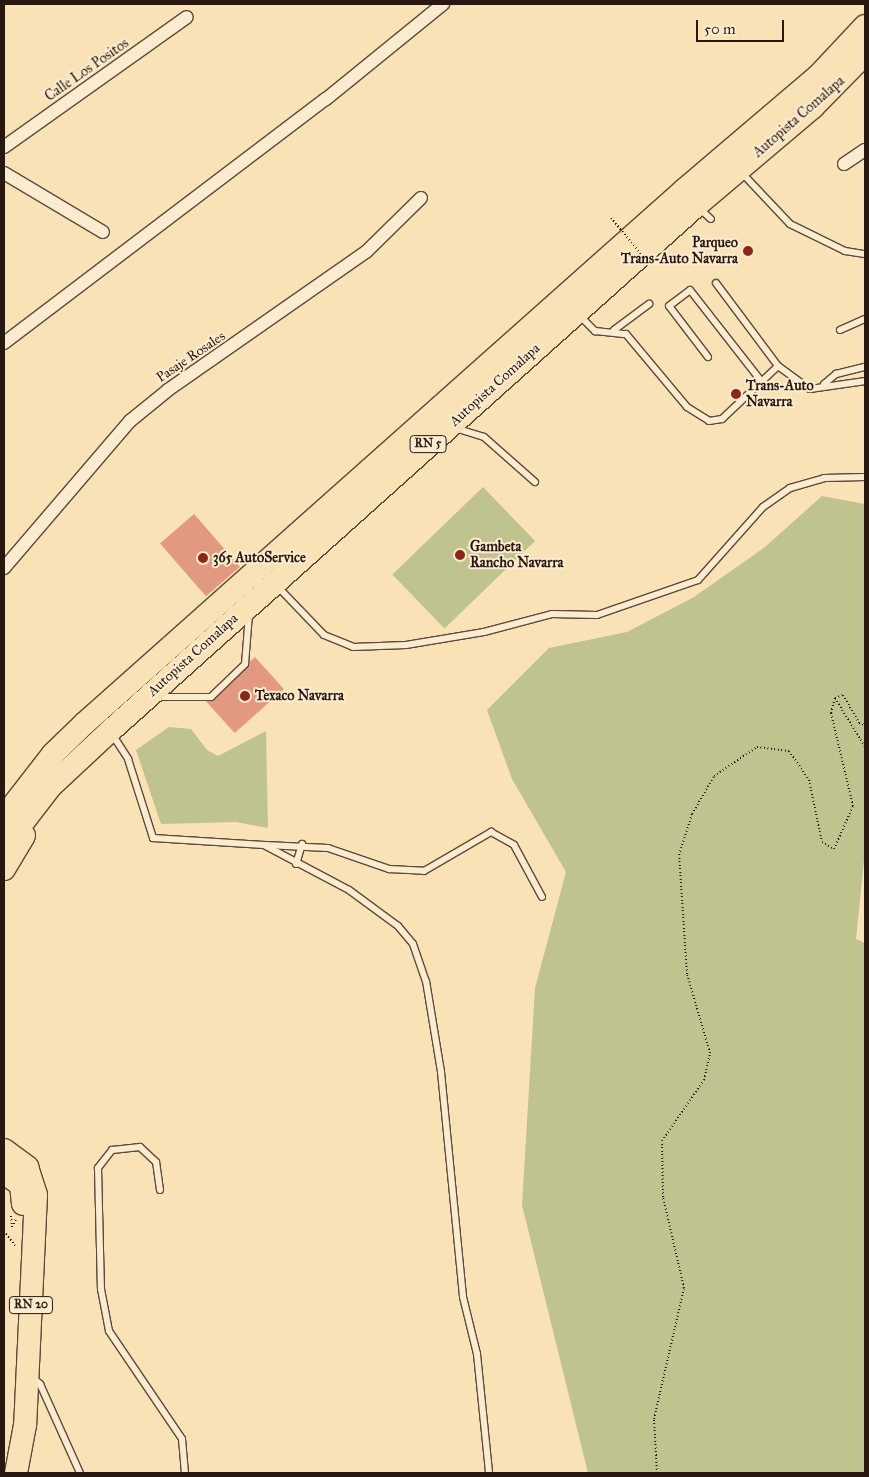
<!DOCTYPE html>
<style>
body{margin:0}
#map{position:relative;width:869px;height:1477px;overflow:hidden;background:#f9e2b6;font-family:"IM FELL Great Primer",serif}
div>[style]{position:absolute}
.green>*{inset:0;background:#bfc38d;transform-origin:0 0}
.building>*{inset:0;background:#e2997f;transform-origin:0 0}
.path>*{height:2px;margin-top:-1px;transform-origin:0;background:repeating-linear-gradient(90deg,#281810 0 1px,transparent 0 3.5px)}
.roads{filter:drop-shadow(1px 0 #5c4a3a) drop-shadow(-1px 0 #5c4a3a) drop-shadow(0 1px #5c4a3a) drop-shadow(0 -1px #5c4a3a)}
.lane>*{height:6px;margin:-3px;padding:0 3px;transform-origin:3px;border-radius:3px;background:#fbecd0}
.street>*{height:12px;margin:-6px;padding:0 6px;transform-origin:6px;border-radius:6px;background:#fbecd0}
.highway>*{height:22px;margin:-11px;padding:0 11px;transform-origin:11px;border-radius:11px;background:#f9e2b6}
.path-bridge>*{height:2px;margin-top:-1px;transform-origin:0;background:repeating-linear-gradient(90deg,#281810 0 1px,transparent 0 3.5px)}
.dots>*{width:14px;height:14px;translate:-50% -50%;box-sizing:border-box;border:2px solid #fbecd0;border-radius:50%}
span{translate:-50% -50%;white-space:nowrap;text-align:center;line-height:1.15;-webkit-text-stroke:4px #fbecd0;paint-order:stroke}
.shield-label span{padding:1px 4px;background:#fbecd0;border:1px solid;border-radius:4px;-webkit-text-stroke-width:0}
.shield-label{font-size:12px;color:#281810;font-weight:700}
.street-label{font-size:14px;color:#281810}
.poi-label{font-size:14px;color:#281810;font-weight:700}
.right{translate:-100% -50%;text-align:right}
.left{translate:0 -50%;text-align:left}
.frame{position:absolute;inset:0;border:5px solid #281810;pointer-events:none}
.scale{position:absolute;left:696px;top:20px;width:88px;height:22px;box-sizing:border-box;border:2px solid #281810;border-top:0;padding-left:6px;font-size:15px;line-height:18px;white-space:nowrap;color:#281810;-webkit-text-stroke:4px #fbecd0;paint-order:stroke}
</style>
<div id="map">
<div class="green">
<i style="left:483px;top:487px;width:75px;height:126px;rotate:46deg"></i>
<i style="clip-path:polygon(822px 496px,865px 504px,865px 850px,856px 939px,865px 943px,865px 1473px,588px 1473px,522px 1205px,535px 988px,566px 872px,512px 779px,487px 710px,549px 648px,627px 632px,694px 597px,765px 547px)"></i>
<i style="clip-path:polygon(169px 727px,191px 729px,207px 750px,218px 756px,266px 731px,268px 828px,236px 822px,161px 824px,136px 750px)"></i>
</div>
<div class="building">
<i style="left:194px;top:514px;width:70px;height:45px;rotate:49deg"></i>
<i style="left:255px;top:657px;width:43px;height:66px;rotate:48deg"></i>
</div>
<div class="path">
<i style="left:835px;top:698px;width:9px;rotate:-21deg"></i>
<i style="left:843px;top:695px;width:32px;rotate:60deg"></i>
<i style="left:859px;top:723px;width:6px;rotate:18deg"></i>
<i style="left:11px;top:1216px;width:11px;rotate:85deg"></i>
<i style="left:12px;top:1227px;width:9px;rotate:-63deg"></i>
<i style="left:4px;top:1231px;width:20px;rotate:53deg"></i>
<i style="left:657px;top:1473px;width:54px;rotate:-93.2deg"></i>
<i style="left:654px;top:1419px;width:134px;rotate:-77.1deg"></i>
<i style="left:684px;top:1288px;width:93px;rotate:-103deg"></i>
<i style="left:663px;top:1197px;width:56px;rotate:-91deg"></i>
<i style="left:662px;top:1141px;width:74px;rotate:-55.5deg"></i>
<i style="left:704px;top:1080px;width:28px;rotate:-77deg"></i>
<i style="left:710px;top:1053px;width:82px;rotate:-106.2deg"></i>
<i style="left:687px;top:974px;width:119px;rotate:-93.8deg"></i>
<i style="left:679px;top:855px;width:43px;rotate:-72.4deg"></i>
<i style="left:692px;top:814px;width:44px;rotate:-59.9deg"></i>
<i style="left:714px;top:776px;width:52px;rotate:-34deg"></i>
<i style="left:757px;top:747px;width:32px;rotate:7deg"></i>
<i style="left:789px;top:751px;width:35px;rotate:55deg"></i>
<i style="left:809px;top:780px;width:63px;rotate:78.2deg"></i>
<i style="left:822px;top:842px;width:14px;rotate:30deg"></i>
<i style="left:834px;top:849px;width:47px;rotate:-66.2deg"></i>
<i style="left:853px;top:806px;width:96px;rotate:-103.3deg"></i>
<i style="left:831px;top:713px;width:16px;rotate:-75deg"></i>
<i style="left:835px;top:698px;width:57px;rotate:58.5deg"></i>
</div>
<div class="roads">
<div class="lane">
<i style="left:741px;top:172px;width:71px;rotate:46.7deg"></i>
<i style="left:790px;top:224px;width:61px;rotate:26.1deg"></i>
<i style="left:845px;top:251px;width:20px;rotate:9deg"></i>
<i style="left:699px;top:208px;width:16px;rotate:43deg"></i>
<i style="left:716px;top:283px;width:104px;rotate:53.2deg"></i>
<i style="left:579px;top:315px;width:23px;rotate:45deg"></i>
<i style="left:595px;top:331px;width:31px;rotate:6deg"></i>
<i style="left:626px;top:334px;width:95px;rotate:50.1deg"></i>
<i style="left:687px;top:407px;width:26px;rotate:32deg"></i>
<i style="left:709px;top:421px;width:13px;rotate:-9deg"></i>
<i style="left:722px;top:419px;width:77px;rotate:-43.4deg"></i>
<i style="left:778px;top:366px;width:39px;rotate:36deg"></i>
<i style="left:810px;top:389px;width:56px;rotate:-8.3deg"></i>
<i style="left:614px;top:330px;width:44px;rotate:-36.6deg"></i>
<i style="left:840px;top:330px;width:27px;rotate:-24deg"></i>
<i style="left:708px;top:357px;width:64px;rotate:-127.4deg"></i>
<i style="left:669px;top:306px;width:26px;rotate:-37deg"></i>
<i style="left:690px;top:290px;width:115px;rotate:52deg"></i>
<i style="left:824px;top:384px;width:16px;rotate:-40deg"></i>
<i style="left:836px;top:374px;width:30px;rotate:-14deg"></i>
<i style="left:455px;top:428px;width:30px;rotate:17deg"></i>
<i style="left:484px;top:437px;width:68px;rotate:41.4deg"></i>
<i style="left:278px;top:587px;width:66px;rotate:46.2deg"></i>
<i style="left:324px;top:635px;width:31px;rotate:22deg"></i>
<i style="left:353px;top:647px;width:53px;rotate:-2.2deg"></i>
<i style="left:406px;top:645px;width:79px;rotate:-9.5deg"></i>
<i style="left:484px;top:632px;width:70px;rotate:-14.8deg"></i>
<i style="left:552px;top:614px;width:45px;rotate:1.3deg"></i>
<i style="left:597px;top:615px;width:107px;rotate:-19.1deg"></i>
<i style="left:698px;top:580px;width:98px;rotate:-48.3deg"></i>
<i style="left:763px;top:507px;width:33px;rotate:-35deg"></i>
<i style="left:790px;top:488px;width:35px;rotate:-16deg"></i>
<i style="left:824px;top:478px;width:41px;rotate:-1.4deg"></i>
<i style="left:159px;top:697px;width:52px"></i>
<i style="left:211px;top:697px;width:47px;rotate:-44.1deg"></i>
<i style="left:245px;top:664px;width:50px;rotate:-85.4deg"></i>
<i style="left:112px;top:734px;width:30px;rotate:57deg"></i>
<i style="left:128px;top:759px;width:83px;rotate:72.4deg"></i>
<i style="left:153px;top:838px;width:111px;rotate:3.6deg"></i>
<i style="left:264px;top:845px;width:96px;rotate:27.9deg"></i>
<i style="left:349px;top:890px;width:61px;rotate:36.3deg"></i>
<i style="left:398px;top:926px;width:23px;rotate:50deg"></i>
<i style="left:413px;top:944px;width:39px;rotate:71deg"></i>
<i style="left:426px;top:981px;width:92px;rotate:80.6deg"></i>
<i style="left:441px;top:1072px;width:226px;rotate:84.4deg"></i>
<i style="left:463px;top:1297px;width:59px;rotate:76.2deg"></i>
<i style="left:477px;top:1354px;width:120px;rotate:84.2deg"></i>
<i style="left:265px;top:845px;width:63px;rotate:2.7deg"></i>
<i style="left:328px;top:848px;width:65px;rotate:19deg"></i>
<i style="left:389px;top:869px;width:35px;rotate:3deg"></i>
<i style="left:424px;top:871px;width:78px;rotate:-30.2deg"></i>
<i style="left:491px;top:832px;width:26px;rotate:29deg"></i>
<i style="left:514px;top:845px;width:59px;rotate:61.7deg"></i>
<i style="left:296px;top:864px;width:21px;rotate:-73deg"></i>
<i style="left:160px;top:1190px;width:28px;rotate:-98deg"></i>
<i style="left:156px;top:1162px;width:22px;rotate:-137deg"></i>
<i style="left:140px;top:1147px;width:28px;rotate:174deg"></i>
<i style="left:112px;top:1150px;width:23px;rotate:128deg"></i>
<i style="left:98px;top:1168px;width:121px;rotate:88.6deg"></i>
<i style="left:101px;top:1289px;width:43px;rotate:79.2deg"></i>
<i style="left:109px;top:1331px;width:130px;rotate:55.9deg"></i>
<i style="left:182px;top:1439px;width:34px;rotate:85deg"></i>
<i style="left:32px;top:1377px;width:11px;rotate:41deg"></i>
<i style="left:40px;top:1384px;width:98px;rotate:65.8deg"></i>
</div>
<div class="street">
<i style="left:4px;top:147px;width:224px;rotate:-35.4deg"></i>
<i style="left:844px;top:164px;width:25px;rotate:-34deg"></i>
<i style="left:4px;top:173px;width:115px;rotate:30.8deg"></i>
<i style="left:4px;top:343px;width:404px;rotate:-37.2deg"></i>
<i style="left:326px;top:99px;width:151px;rotate:-39.1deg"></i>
<i style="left:4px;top:568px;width:194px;rotate:-49.4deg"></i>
<i style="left:130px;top:421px;width:49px;rotate:-39.2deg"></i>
<i style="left:168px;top:390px;width:241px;rotate:-34.9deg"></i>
<i style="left:366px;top:252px;width:77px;rotate:-44.5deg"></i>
</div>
<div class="highway">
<i style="left:4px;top:817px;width:80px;rotate:-52.1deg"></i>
<i style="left:53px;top:754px;width:45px;rotate:-44.1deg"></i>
<i style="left:85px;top:723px;width:802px;rotate:-41.66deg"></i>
<i style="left:684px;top:190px;width:177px;rotate:-40.4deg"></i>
<i style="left:819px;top:75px;width:67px;rotate:-46.8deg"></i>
<i style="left:4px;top:847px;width:76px;rotate:-52.5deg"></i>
<i style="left:50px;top:787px;width:82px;rotate:-43deg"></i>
<i style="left:110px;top:731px;width:787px;rotate:-41.86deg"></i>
<i style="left:696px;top:206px;width:153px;rotate:-40.2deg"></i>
<i style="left:813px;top:107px;width:74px;rotate:-45.5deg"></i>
<i style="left:4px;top:869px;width:39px;rotate:-59deg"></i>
<i style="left:4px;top:1150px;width:29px;rotate:36deg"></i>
<i style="left:27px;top:1167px;width:29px;rotate:72deg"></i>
<i style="left:36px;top:1195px;width:230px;rotate:92.7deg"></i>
<i style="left:25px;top:1425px;width:49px;rotate:100.6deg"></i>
<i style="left:4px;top:1173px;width:21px;rotate:35deg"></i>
<i style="left:21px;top:1185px;width:19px;rotate:84deg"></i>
</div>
</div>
<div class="path-bridge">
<i style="left:611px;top:218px;width:61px;rotate:50.3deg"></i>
</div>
<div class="dots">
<i style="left:748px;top:251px;background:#8f2418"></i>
<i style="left:736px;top:394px;background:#8f2418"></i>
<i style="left:460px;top:555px;background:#8f2418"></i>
<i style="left:203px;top:558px;background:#8f2418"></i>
<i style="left:245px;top:696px;background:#8f2418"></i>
</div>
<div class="shield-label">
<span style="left:428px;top:444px">RN 5</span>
<span style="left:31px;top:1305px">RN 20</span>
</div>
<div class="street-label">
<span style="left:87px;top:70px;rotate:-35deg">Calle Los Positos</span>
<span style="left:799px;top:117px;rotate:-41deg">Autopista Comalapa</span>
<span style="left:191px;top:357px;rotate:-34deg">Pasaje Rosales</span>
<span style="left:495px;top:385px;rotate:-42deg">Autopista Comalapa</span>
<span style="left:193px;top:655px;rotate:-42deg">Autopista Comalapa</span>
</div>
<div class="poi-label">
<span class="right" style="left:738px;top:251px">Parqueo<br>Trans-Auto Navarra</span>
<span class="left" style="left:746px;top:394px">Trans-Auto<br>Navarra</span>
<span class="left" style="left:470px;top:555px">Gambeta<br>Rancho Navarra</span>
<span class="left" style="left:213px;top:558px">365 AutoService</span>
<span class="left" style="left:255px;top:696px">Texaco Navarra</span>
</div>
<div class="frame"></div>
<div class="scale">50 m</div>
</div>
